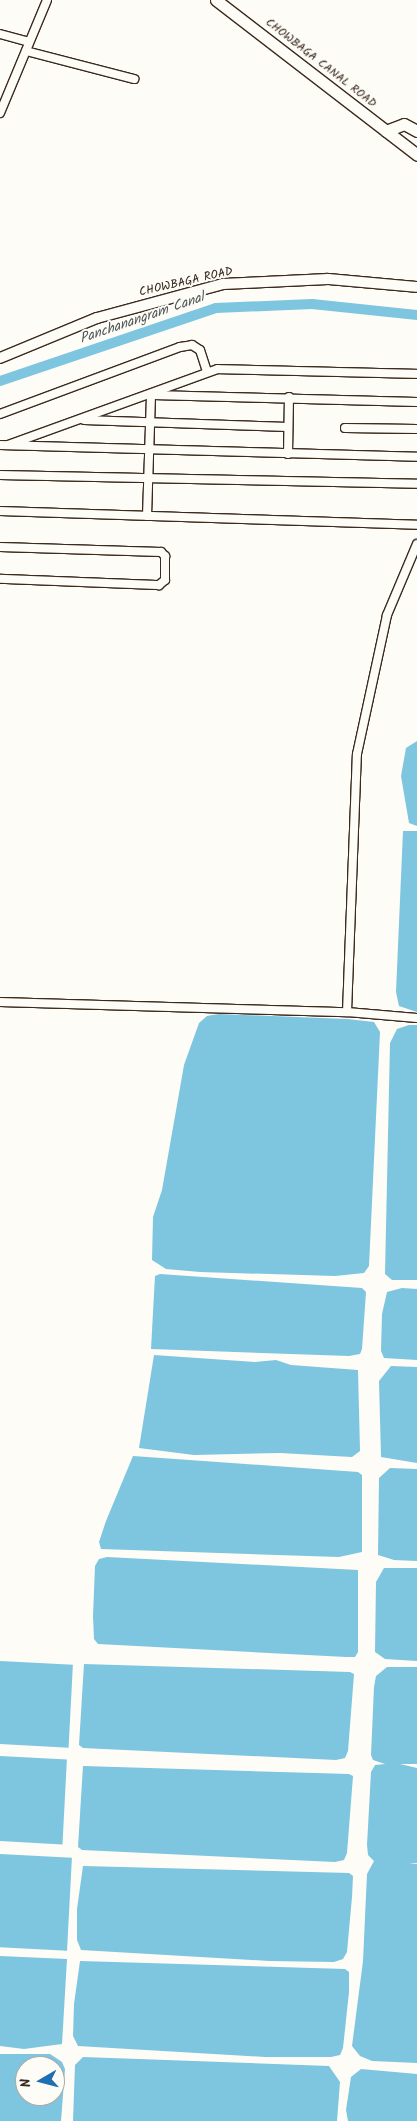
<!DOCTYPE html>
<style>
body{margin:0}
#map{position:relative;width:417px;height:2121px;overflow:hidden;background:#fdfcf7;font-family:Kalam,sans-serif}
div>[style]{position:absolute}
.water>*{inset:0;background:#7ec5df;transform-origin:0 0}
.canal>*{height:10px;margin:-5px;padding:0 5px;transform-origin:5px;border-radius:5px;background:#7ec5df}
.roads{filter:drop-shadow(1px 0 #3b2a1e) drop-shadow(-1px 0 #3b2a1e) drop-shadow(0 1px #3b2a1e) drop-shadow(0 -1px #3b2a1e)}
.minor>*{height:8px;margin:-4px;padding:0 4px;transform-origin:4px;border-radius:4px;background:#fdfcf7}
.tertiary>*{height:10px;margin:-5px;padding:0 5px;transform-origin:5px;border-radius:5px;background:#fdfcf7}
.secondary>*{height:11px;margin:-5.5px;padding:0 5.5px;transform-origin:5.5px;border-radius:5.5px;background:#fdfcf7}
span{translate:-50% -50%;white-space:nowrap;text-align:center;line-height:1.15;-webkit-text-stroke:4px #fdfcf7;paint-order:stroke}
.street-label{font-size:12px;color:#3b2a1e}
.water-label{font-size:14px;color:#4f5858;font-style:italic}
.north{position:absolute;left:15px;top:2056px;width:50px;height:50px;box-sizing:border-box;background:#fdfcf7;border:1px solid #afa8a0;border-radius:50%;rotate:262deg;font-size:14px;font-weight:700;line-height:20px;text-align:center;color:#3b2a1e}
.north::after{content:'';display:block;margin:auto;width:18px;height:22px;background:#1f6fb2;clip-path:polygon(50% 0,100% 100%,50% 72%,0 100%)}
</style>
<div id="map">
<div class="water">
<i style="clip-path:polygon(417px 741px,417px 826px,409px 823px,401px 776px,406px 748px)"></i>
<i style="clip-path:polygon(403px 831px,417px 831px,417px 1012px,399px 1006px,396px 992px)"></i>
<i style="clip-path:polygon(219px 1014px,347px 1019px,374px 1022px,380px 1032px,369px 1266px,364px 1273px,335px 1276px,200px 1272px,166px 1269px,152px 1260px,153px 1217px,162px 1190px,184px 1065px,199px 1023px,207px 1016px)"></i>
<i style="clip-path:polygon(409px 1025px,417px 1025px,417px 1280px,392px 1280px,385px 1274px,390px 1043px,397px 1029px)"></i>
<i style="clip-path:polygon(160px 1274px,362px 1288px,366px 1292px,362px 1349px,360px 1354px,349px 1356px,151px 1349px,155px 1276px)"></i>
<i style="clip-path:polygon(402px 1288px,417px 1289px,417px 1360px,384px 1358px,381px 1351px,382px 1314px,387px 1292px)"></i>
<i style="clip-path:polygon(154px 1355px,255px 1362px,276px 1360px,291px 1365px,358px 1370px,360px 1451px,352px 1457px,280px 1453px,194px 1455px,139px 1448px)"></i>
<i style="clip-path:polygon(391px 1366px,417px 1367px,417px 1463px,381px 1457px,379px 1381px)"></i>
<i style="clip-path:polygon(133px 1456px,358px 1472px,362px 1475px,362px 1552px,339px 1557px,101px 1549px,99px 1542px,106px 1521px)"></i>
<i style="clip-path:polygon(390px 1468px,417px 1469px,417px 1561px,394px 1560px,378px 1555px,379px 1478px)"></i>
<i style="clip-path:polygon(107px 1557px,358px 1570px,358px 1652px,355px 1657px,346px 1657px,98px 1644px,94px 1639px,93px 1616px,95px 1566px,99px 1559px)"></i>
<i style="clip-path:polygon(384px 1568px,417px 1568px,417px 1661px,385px 1659px,375px 1652px,376px 1582px)"></i>
<i style="left:0;top:1661px;width:73px;height:83px;rotate:3deg"></i>
<i style="clip-path:polygon(84px 1664px,350px 1672px,354px 1674px,348px 1751px,345px 1758px,336px 1760px,83px 1748px,79px 1745px)"></i>
<i style="clip-path:polygon(387px 1667px,417px 1667px,417px 1764px,400px 1764px,417px 1768px,417px 1863px,409px 1863px,417px 1864px,417px 2063px,372px 2061px,360px 2056px,352px 2046px,363px 1961px,367px 1874px,374px 1861px,368px 1855px,367px 1845px,371px 1772px,375px 1765px,385px 1764px,373px 1760px,371px 1755px,374px 1687px,376px 1676px)"></i>
<i style="left:0;top:1756px;width:67px;height:85px;rotate:3deg"></i>
<i style="clip-path:polygon(83px 1766px,349px 1774px,353px 1776px,347px 1853px,344px 1860px,335px 1862px,82px 1850px,78px 1847px)"></i>
<i style="left:0;top:1854px;width:72px;height:93px;rotate:3deg"></i>
<i style="clip-path:polygon(83px 1866px,349px 1873px,353px 1876px,352px 1897px,347px 1952px,343px 1959px,334px 1962px,269px 1961px,81px 1950px,77px 1940px,77px 1909px)"></i>
<i style="clip-path:polygon(0 1956px,67px 1959px,62px 2044px,24px 2049px,0 2046px)"></i>
<i style="clip-path:polygon(80px 1961px,345px 1969px,349px 1972px,349px 1992px,343px 2048px,340px 2055px,331px 2057px,265px 2057px,78px 2046px,73px 2036px,74px 2004px)"></i>
<i style="clip-path:polygon(evenodd,0 2054px,50px 2054px,62px 2062px,65px 2069px,61px 2121px,0 2121px,0 2054px,25px 2066px,55px 2066px,55px 2096px,25px 2096px,25px 2066px)"></i>
<i style="clip-path:polygon(83px 2057px,329px 2066px,340px 2082px,337px 2121px,73px 2121px,75px 2065px)"></i>
<i style="clip-path:polygon(361px 2069px,417px 2074px,417px 2121px,348px 2121px,346px 2110px,351px 2077px)"></i>
</div>
<div class="canal">
<i style="left:0;top:381px;width:228px;rotate:-18.7deg"></i>
<i style="left:216px;top:308px;width:96px;rotate:-2.4deg"></i>
<i style="left:312px;top:304px;width:106px;rotate:6deg"></i>
</div>
<div class="roads">
<div class="minor">
<i style="left:0;top:34px;width:30px;rotate:15deg"></i>
<i style="left:26px;top:51px;width:112px;rotate:14.5deg"></i>
<i style="left:0;top:113px;width:122px;rotate:-67.4deg"></i>
<i style="left:153px;top:395px;width:264px;rotate:1.5deg"></i>
<i style="left:0;top:414px;width:192px;rotate:-20.4deg"></i>
<i style="left:180px;top:347px;width:12px;rotate:-9deg"></i>
<i style="left:192px;top:345px;width:9px;rotate:32deg"></i>
<i style="left:200px;top:350px;width:23px;rotate:72deg"></i>
<i style="left:84px;top:420px;width:204px;rotate:2deg"></i>
<i style="left:345px;top:428px;width:72px;rotate:0.8deg"></i>
<i style="left:0;top:445px;width:417px;rotate:1.6deg"></i>
<i style="left:8px;top:445px;width:223px;rotate:-19.9deg"></i>
<i style="left:218px;top:369px;width:199px;rotate:1.4deg"></i>
<i style="left:288px;top:454px;width:57px;rotate:-89deg"></i>
<i style="left:0;top:475px;width:417px;rotate:1.2deg"></i>
<i style="left:0;top:511px;width:417px;rotate:1.9deg"></i>
<i style="left:147px;top:516px;width:121px;rotate:-88.1deg"></i>
<i style="left:0;top:547px;width:161px;rotate:1.8deg"></i>
<i style="left:161px;top:552px;width:6px;rotate:45deg"></i>
<i style="left:165px;top:556px;width:24px;rotate:90deg"></i>
<i style="left:165px;top:580px;width:8px;rotate:140deg"></i>
<i style="left:159px;top:585px;width:159px;rotate:-177.8deg"></i>
<i style="left:0;top:1002px;width:347px;rotate:1.7deg"></i>
<i style="left:347px;top:1012px;width:70px;rotate:4.9deg"></i>
<i style="left:347px;top:1012px;width:258px;rotate:-87.8deg"></i>
<i style="left:357px;top:754px;width:142px;rotate:-77.8deg"></i>
<i style="left:387px;top:615px;width:77px;rotate:-67.1deg"></i>
</div>
<div class="tertiary">
<i style="left:0;top:358px;width:105px;rotate:-22.4deg"></i>
<i style="left:97px;top:318px;width:131px;rotate:-15.1deg"></i>
<i style="left:223px;top:284px;width:105px;rotate:-2.7deg"></i>
<i style="left:328px;top:279px;width:89px;rotate:5.1deg"></i>
</div>
<div class="secondary">
<i style="left:216px;top:0;width:254px;rotate:37.6deg"></i>
<i style="left:386px;top:131px;width:19px;rotate:-21deg"></i>
<i style="left:404px;top:124px;width:15px;rotate:28deg"></i>
</div>
</div>
<div class="street-label">
<span style="left:321px;top:63px;rotate:38deg">CHOWBAGA CANAL ROAD</span>
<span style="left:186px;top:282px;rotate:-13deg">CHOWBAGA ROAD</span>
</div>
<div class="water-label">
<span style="left:142px;top:318px;rotate:-19deg">Panchanangram Canal</span>
</div>
<div class="north">N</div>
</div>
